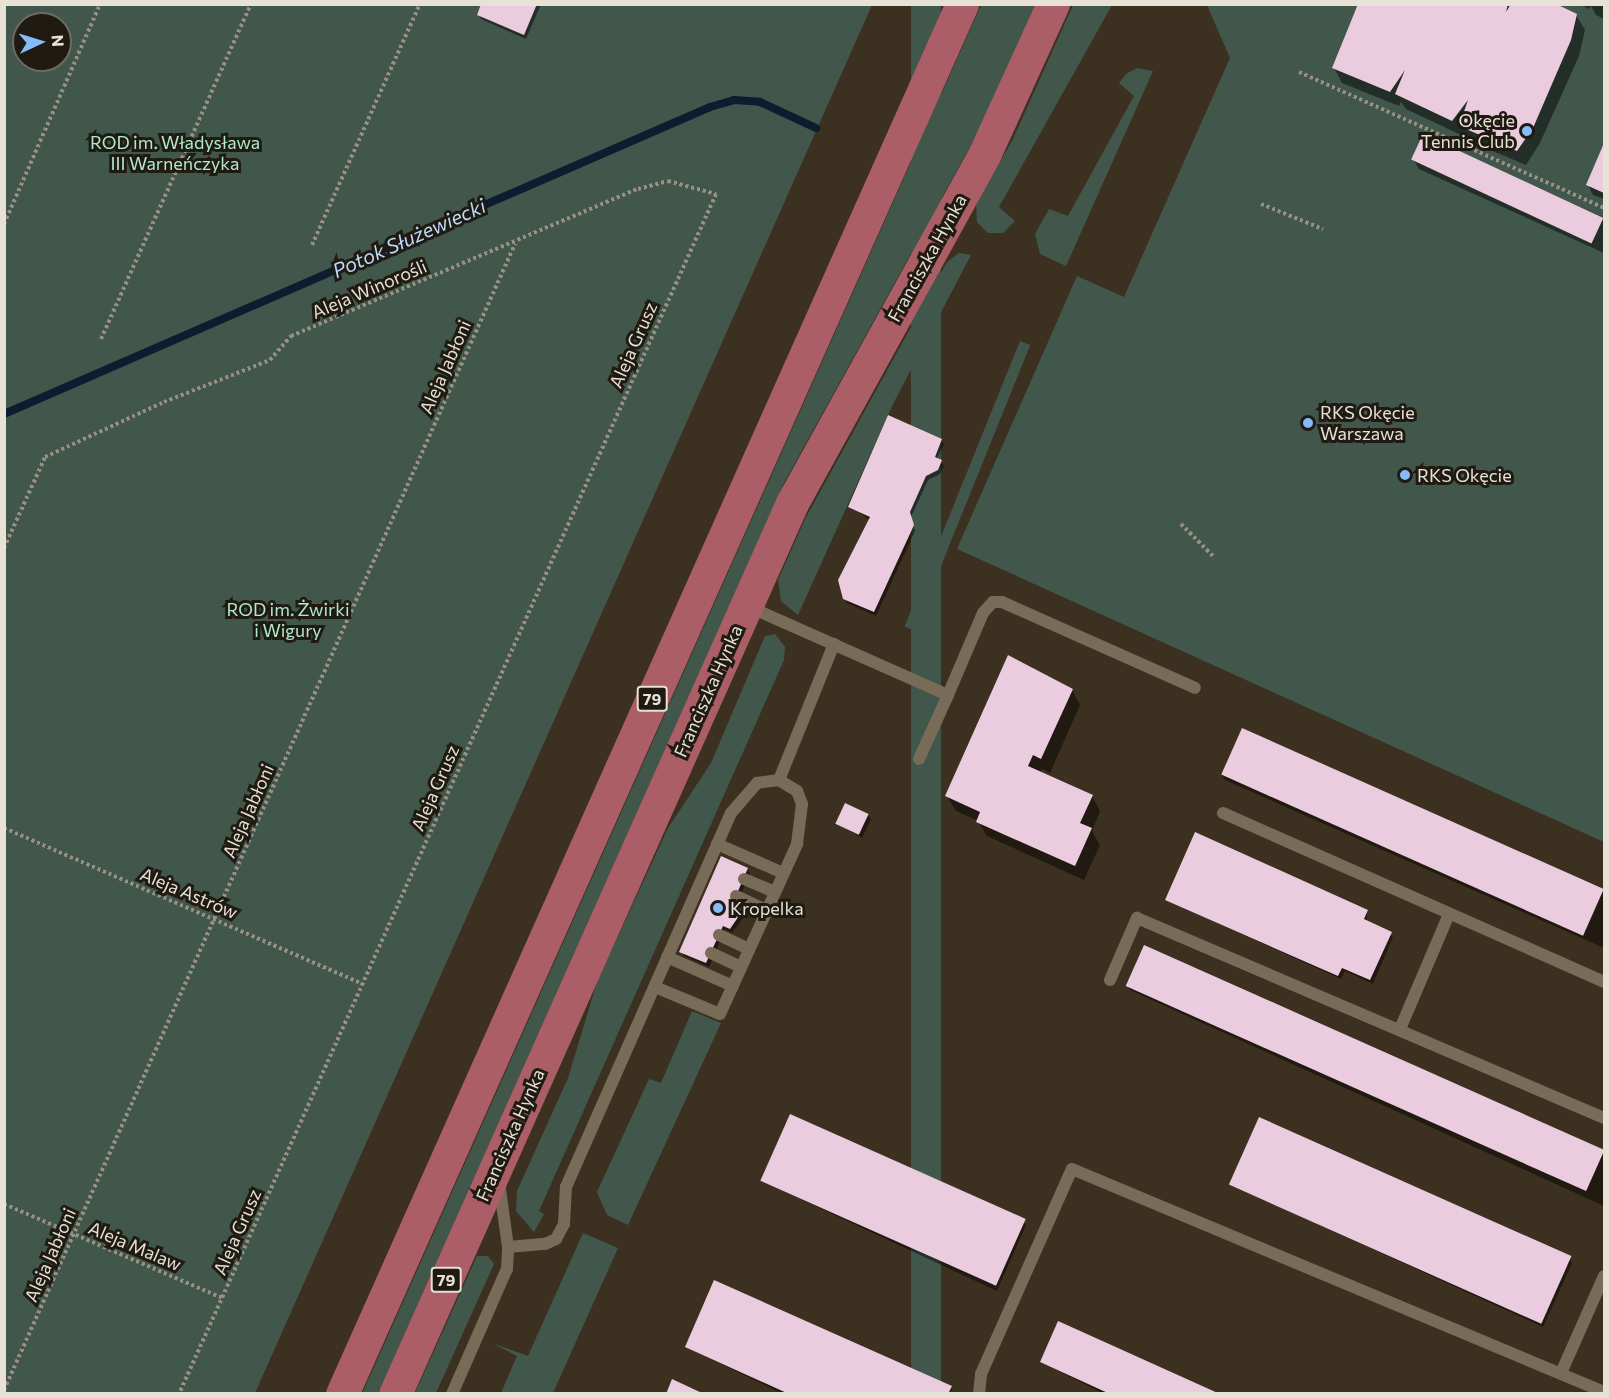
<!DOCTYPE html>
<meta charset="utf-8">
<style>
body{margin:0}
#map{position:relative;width:1609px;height:1398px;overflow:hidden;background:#3c3120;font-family:Commissioner,sans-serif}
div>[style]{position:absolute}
.green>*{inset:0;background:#42574c;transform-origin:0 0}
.shadow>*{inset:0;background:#0007}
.stream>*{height:8px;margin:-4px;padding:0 4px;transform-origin:4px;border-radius:4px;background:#0d1d2f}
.building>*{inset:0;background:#ebccde;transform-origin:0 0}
.path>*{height:4px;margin-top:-2px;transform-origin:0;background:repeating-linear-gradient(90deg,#999083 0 3px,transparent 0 6px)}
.service>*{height:12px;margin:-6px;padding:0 6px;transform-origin:6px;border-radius:6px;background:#786c59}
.primary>*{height:33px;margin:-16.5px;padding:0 16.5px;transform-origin:16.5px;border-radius:16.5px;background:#ac5e66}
.dots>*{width:16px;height:16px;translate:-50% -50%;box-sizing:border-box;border:3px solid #1f1a12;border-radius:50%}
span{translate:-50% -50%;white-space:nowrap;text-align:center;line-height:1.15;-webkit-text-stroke:6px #1f1a12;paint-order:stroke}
.shield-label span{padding:2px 4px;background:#1f1a12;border:2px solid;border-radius:4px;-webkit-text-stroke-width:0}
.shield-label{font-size:16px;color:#e8e1d6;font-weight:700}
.poi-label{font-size:18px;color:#e8e1d6}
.right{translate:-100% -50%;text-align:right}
.left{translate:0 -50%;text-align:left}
.park-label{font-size:18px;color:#afe8cb}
.street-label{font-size:18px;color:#e8e1d6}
.water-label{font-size:20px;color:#bddafd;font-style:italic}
.frame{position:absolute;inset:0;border:6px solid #e8e1d6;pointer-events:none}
.north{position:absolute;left:12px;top:12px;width:60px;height:60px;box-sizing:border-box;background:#1f1a12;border:2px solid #6f6a60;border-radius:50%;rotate:86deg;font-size:16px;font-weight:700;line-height:24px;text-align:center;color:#e8e1d6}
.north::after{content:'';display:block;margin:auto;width:21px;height:27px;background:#85bbfb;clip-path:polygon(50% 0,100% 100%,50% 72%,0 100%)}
</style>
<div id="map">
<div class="green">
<i style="clip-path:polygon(evenodd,5px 5px,872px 5px,255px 1393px,5px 1394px,5px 5px,24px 24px,60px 24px,60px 60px,24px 60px,24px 24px)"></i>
<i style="left:911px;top:5px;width:30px;height:1519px"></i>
<i style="clip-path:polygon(981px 5px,1035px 5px,977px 134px,784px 483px,378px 1393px,362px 1394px)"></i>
<i style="clip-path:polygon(1073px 5px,1112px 5px,999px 207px,1015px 221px,1003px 233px,988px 233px,977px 222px,976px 204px,1013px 139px)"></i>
<i style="clip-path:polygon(1207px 5px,1604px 5px,1604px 842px,957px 549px,1077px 276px,1124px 297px,1230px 58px)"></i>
<i style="clip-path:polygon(1137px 68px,1153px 71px,1066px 266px,1040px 254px,1035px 234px,1049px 209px,1068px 216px,1134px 96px,1119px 83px,1126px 74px)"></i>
<i style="clip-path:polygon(959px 253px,971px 255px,893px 404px,798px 615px,781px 601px,778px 580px,805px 519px,947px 262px)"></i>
<i style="left:1020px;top:341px;width:11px;height:308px;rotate:22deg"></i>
<i style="clip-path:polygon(775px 634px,785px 647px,784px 660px,539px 1211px,544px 1214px,534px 1232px,516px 1211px,517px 1191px,568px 1078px,597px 982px,668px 828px,711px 763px,765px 636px)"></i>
<i style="clip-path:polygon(692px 1011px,721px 1023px,628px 1225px,607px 1215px,597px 1192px,649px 1079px,661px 1083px)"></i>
<i style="clip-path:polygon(583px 1233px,618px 1248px,553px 1393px,501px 1393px,517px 1356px,492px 1343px,528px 1356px)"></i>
<i style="clip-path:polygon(477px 1256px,488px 1256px,494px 1264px,436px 1393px,415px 1393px)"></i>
</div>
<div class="shadow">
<i style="clip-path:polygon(483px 4px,541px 4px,526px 39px,481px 19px,479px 15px)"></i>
<i style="clip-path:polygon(1360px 4px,1552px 4px,1576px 15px,1585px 30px,1579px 56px,1540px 143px,1526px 165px,1469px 141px,1464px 132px,1461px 135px,1406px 109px,1401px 102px,1399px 106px,1342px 83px,1334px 68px)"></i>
<i style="clip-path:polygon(1578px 4px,1604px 4px,1604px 19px,1596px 15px,1591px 6px,1589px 9px)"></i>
<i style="clip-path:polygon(1424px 136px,1604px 218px,1604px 253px,1419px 169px,1413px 159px)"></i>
<i style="clip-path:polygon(1604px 146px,1604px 199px,1593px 195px,1588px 185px)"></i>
<i style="clip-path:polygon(941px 440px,944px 444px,937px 459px,944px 465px,940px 474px,928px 480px,911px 517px,915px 531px,876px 616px,847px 603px,844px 598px,870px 520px,850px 506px)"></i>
<i style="clip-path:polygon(1072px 690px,1080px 705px,1050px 773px,1042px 769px,1040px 773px,1092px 796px,1100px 811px,1092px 831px,1100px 845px,1084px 880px,987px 836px,978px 821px,956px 811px,947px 796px)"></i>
<i style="clip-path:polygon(1243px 730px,1604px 891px,1604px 948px,1225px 780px,1222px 775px)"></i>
<i style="clip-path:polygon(868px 815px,871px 819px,862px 838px,838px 824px)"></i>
<i style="clip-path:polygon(747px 869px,750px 874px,735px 908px,745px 915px,732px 933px,725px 929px,709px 967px,684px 956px,681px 951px)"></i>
<i style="clip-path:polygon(1166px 900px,1367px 911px,1367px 922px,1393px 937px,1373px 984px,1345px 971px,1341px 979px)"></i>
<i style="clip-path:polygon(1144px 947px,1604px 1152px,1604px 1206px,1130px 990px,1128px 986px)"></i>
<i style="clip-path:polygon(762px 1181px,1023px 1221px,1026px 1225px,997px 1291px)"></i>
<i style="clip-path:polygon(1230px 1184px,1570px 1259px,1572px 1263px,1543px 1327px)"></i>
<i style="clip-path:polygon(686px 1347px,951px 1387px,953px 1391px,783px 1394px)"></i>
<i style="clip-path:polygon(1041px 1362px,1216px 1394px,1104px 1394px)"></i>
</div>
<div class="stream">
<i style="left:4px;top:414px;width:770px;rotate:-23.5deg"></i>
<i style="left:710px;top:107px;width:25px;rotate:-16deg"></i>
<i style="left:734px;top:100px;width:26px;rotate:4deg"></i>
<i style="left:760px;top:102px;width:62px;rotate:24.9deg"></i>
</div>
<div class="building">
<i style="clip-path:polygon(481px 4px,537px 4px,524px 35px,477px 15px)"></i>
<i style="clip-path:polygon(1358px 4px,1508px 4px,1506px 12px,1511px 4px,1556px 4px,1577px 14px,1571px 40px,1533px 128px,1517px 151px,1459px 126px,1468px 100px,1452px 121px,1395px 94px,1405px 70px,1390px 92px,1332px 68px)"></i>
<i style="left:1423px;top:134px;width:199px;height:28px;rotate:25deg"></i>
<i style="clip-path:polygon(1604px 143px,1604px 193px,1586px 185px)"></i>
<i style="clip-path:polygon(888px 415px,942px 439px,935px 457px,942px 460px,938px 470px,926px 476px,910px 512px,914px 525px,874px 612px,843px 599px,838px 580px,870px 517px,848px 507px)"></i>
<i style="clip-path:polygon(1008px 655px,1073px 689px,1041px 759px,1033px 755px,1028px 766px,1093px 795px,1080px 823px,1092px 828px,1075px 866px,976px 822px,980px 812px,945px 796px)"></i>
<i style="left:1242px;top:728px;width:396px;height:51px;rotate:24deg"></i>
<i style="left:845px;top:803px;width:26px;height:23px;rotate:25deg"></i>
<i style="clip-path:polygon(1195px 832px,1368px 910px,1364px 919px,1392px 932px,1370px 980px,1342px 968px,1338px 976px,1165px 900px)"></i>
<i style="clip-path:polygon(721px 856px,748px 868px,732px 905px,743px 910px,730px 929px,723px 926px,706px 963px,679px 952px)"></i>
<i style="left:1144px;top:945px;width:504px;height:45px;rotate:24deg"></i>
<i style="left:790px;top:1114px;width:258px;height:73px;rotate:24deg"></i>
<i style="left:1259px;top:1117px;width:342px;height:74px;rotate:24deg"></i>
<i style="clip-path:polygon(714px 1280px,952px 1386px,948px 1394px,789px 1394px,685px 1347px)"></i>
<i style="clip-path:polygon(1058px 1321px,1220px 1394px,1110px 1394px,1040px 1362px)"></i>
<i style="clip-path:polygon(672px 1379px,704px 1394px,666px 1394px)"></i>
</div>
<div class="path">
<i style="left:1299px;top:72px;width:334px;rotate:24deg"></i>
<i style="left:1261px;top:204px;width:67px;rotate:22deg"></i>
<i style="left:4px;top:224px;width:240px;rotate:-66.4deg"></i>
<i style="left:312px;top:245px;width:264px;rotate:-65.9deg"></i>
<i style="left:101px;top:339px;width:367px;rotate:-65.9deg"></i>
<i style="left:1181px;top:524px;width:45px;rotate:45deg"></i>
<i style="left:4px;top:548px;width:100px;rotate:-65.7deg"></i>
<i style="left:45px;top:457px;width:131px;rotate:-24.8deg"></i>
<i style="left:164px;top:402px;width:114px;rotate:-21.6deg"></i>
<i style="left:270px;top:360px;width:32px;rotate:-49deg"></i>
<i style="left:291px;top:336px;width:377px;rotate:-23deg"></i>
<i style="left:638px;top:189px;width:31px;rotate:-15deg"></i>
<i style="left:668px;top:181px;width:50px;rotate:15.2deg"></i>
<i style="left:716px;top:194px;width:1315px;rotate:114.11deg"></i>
<i style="left:4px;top:828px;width:391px;rotate:23.5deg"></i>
<i style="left:4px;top:1204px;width:237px;rotate:23.3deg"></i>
<i style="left:4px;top:1390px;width:1255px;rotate:-65.97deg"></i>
</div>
<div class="service">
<i style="left:747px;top:606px;width:220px;rotate:23.9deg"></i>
<i style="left:948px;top:695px;width:89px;rotate:-66.9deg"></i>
<i style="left:983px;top:613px;width:15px;rotate:-48deg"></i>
<i style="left:993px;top:602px;width:9px"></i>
<i style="left:1002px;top:602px;width:211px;rotate:24deg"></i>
<i style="left:919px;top:759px;width:70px;rotate:-65.6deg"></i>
<i style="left:1223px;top:813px;width:417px;rotate:23.9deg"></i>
<i style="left:717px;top:844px;width:72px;rotate:23.7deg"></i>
<i style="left:744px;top:879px;width:33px;rotate:23deg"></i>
<i style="left:736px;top:896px;width:33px;rotate:25deg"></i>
<i style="left:719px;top:935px;width:33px;rotate:25deg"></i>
<i style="left:711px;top:953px;width:33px;rotate:25deg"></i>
<i style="left:667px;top:957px;width:72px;rotate:23.7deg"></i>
<i style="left:1110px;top:980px;width:68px;rotate:-66.5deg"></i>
<i style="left:1137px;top:918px;width:508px;rotate:23.18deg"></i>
<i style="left:655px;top:987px;width:70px;rotate:22.6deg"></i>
<i style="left:720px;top:1014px;width:187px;rotate:-65.6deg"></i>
<i style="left:797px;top:844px;width:40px;rotate:-82.9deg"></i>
<i style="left:802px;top:804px;width:14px;rotate:-111deg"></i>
<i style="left:797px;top:791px;width:21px;rotate:-149deg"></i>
<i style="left:779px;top:780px;width:147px;rotate:-68deg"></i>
<i style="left:1400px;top:1029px;width:125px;rotate:-66.9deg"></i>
<i style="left:508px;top:1247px;width:37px;rotate:-5deg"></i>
<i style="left:545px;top:1244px;width:12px;rotate:-24deg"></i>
<i style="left:556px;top:1239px;width:17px;rotate:-62deg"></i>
<i style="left:564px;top:1224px;width:37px;rotate:-87deg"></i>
<i style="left:566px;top:1187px;width:409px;rotate:-66.2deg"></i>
<i style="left:731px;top:813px;width:40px;rotate:-49deg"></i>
<i style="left:757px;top:783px;width:22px;rotate:-8deg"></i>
<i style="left:1561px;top:1373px;width:106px;rotate:-66.1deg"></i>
<i style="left:452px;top:1394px;width:137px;rotate:-66.3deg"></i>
<i style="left:507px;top:1269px;width:22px;rotate:-87deg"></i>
<i style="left:508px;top:1247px;width:66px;rotate:-97.9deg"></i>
<i style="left:979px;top:1394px;width:20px;rotate:-84deg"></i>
<i style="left:981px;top:1374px;width:224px;rotate:-66.1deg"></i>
<i style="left:1072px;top:1169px;width:577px;rotate:22.74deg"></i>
</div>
<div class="primary">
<i style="left:342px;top:1394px;width:1522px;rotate:-65.96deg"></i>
<i style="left:395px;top:1394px;width:975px;rotate:-65.98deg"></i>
<i style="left:792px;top:503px;width:400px;rotate:-61.1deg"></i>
<i style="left:985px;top:153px;width:164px;rotate:-65.5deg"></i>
</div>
<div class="dots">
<i style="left:1527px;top:131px;background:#85bbfb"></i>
<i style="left:1308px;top:423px;background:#85bbfb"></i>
<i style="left:1405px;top:475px;background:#85bbfb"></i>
<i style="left:718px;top:908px;background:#85bbfb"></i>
</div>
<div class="shield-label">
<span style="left:652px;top:699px">79</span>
<span style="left:446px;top:1280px">79</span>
</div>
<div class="poi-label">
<span class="right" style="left:1515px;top:131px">Okęcie<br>Tennis Club</span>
<span class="left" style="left:1320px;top:423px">RKS Okęcie<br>Warszawa</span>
<span class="left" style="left:1417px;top:475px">RKS Okęcie</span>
<span class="left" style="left:730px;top:908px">Kropelka</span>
</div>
<div class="park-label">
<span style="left:175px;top:153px">ROD im. Władysława<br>III Warneńczyka</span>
<span style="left:288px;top:620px">ROD im. Żwirki<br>i Wigury</span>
</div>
<div class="street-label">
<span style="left:927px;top:258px;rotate:-61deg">Franciszka Hynka</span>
<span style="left:369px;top:289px;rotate:-23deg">Aleja Winorośli</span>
<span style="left:633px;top:345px;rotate:-66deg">Aleja Grusz</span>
<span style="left:445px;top:367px;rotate:-66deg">Aleja Jabłoni</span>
<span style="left:708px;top:691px;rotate:-66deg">Franciszka Hynka</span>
<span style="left:435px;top:788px;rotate:-66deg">Aleja Grusz</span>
<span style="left:248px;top:811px;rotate:-66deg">Aleja Jabłoni</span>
<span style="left:189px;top:893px;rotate:23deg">Aleja Astrów</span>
<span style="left:510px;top:1135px;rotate:-66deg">Franciszka Hynka</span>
<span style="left:237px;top:1232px;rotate:-66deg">Aleja Grusz</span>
<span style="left:135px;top:1246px;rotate:23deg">Aleja Malaw</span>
<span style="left:50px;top:1255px;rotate:-66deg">Aleja Jabłoni</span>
</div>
<div class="water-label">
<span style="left:409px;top:238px;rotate:-24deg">Potok Służewiecki</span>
</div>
<div class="frame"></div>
<div class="north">N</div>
</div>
